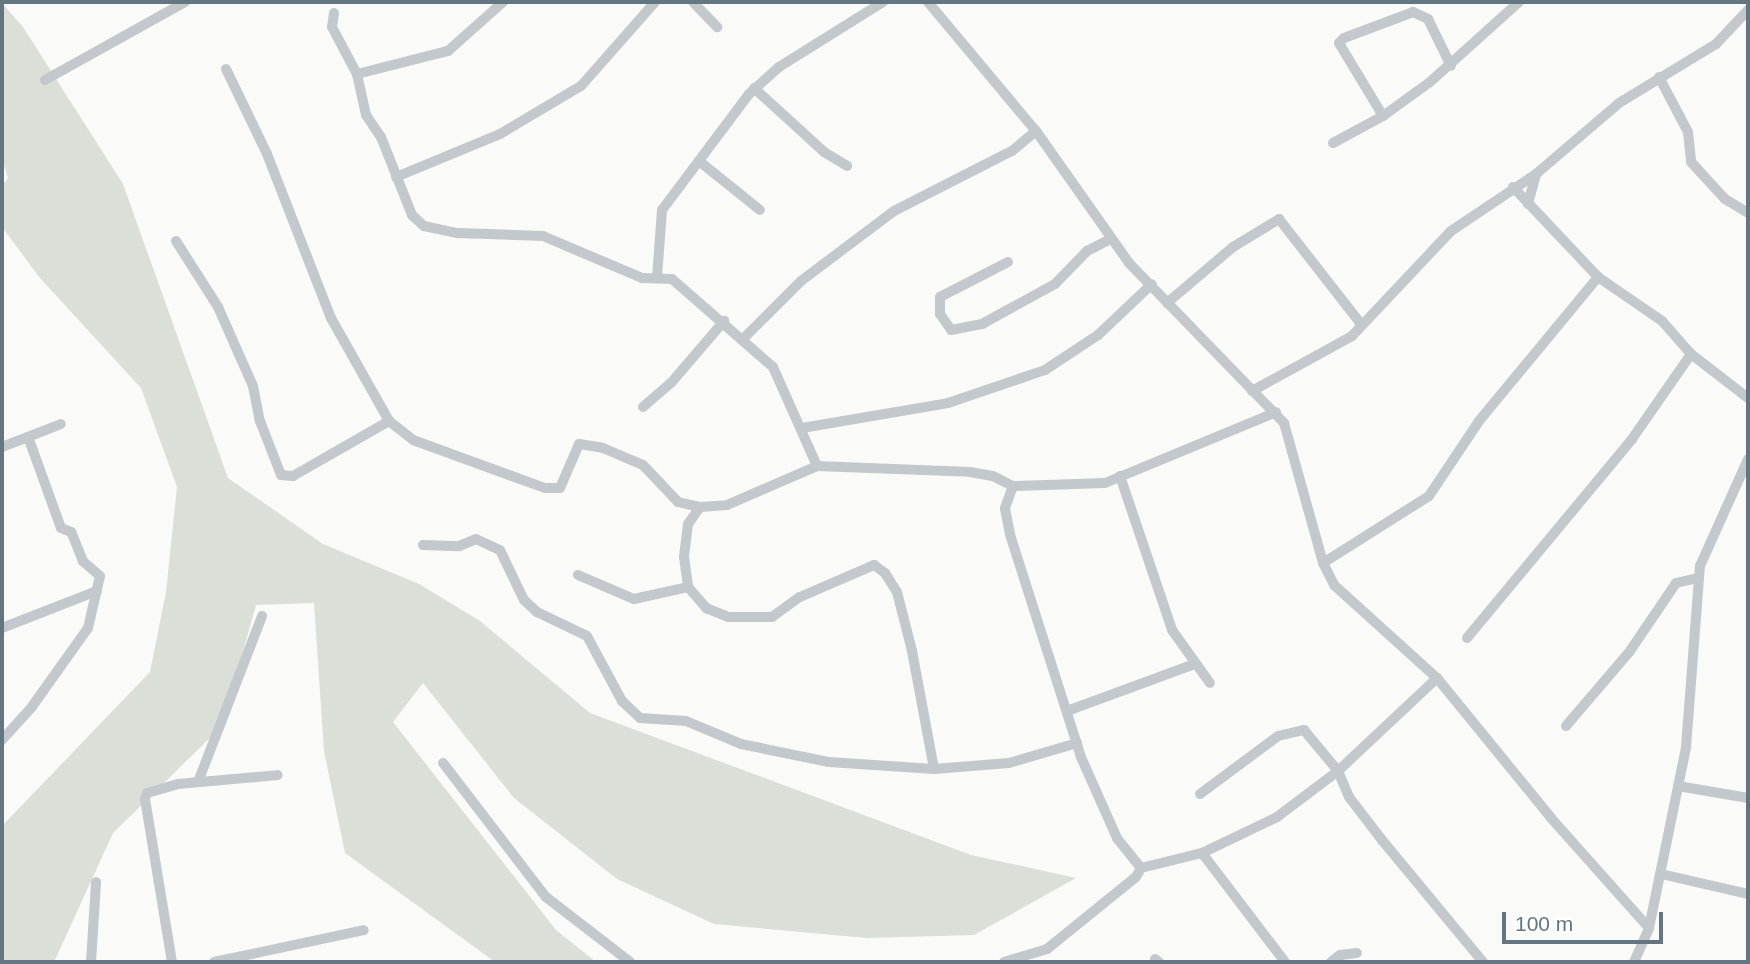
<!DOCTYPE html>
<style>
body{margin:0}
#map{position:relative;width:1750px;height:964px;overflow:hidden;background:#fafaf8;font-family:Arial,sans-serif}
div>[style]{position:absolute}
.green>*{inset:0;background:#dadfd7}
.street>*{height:10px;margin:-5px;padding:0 5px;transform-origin:5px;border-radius:5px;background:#c3c8cc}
span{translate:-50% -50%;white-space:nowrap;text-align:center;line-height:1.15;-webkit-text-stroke:7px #fff;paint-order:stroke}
.frame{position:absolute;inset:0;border:4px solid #657683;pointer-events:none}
.scale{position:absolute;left:1502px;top:912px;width:161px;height:32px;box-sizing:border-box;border:4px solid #657683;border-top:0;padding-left:9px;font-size:21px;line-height:24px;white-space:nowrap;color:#657683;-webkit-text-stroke:5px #fff;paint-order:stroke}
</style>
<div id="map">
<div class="green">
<i style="clip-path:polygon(2px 3px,23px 27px,123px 184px,228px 478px,323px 544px,419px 584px,480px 621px,590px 713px,971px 855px,1076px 878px,974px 935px,867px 938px,714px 924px,617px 879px,514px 798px,423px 683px,393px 722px,556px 930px,596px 962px,495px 962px,345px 853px,324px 751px,314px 603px,256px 605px,222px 726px,113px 833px,54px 962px,2px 962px,2px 826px,150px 672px,166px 592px,177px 487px,141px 388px,40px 278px,2px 227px,2px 186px,8px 178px,2px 158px)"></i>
</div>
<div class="street">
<i style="left:693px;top:2px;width:35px;rotate:46deg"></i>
<i style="left:928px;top:2px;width:168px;rotate:50.1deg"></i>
<i style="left:1036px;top:131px;width:161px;rotate:54.8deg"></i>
<i style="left:1129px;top:263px;width:223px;rotate:45.9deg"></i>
<i style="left:1284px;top:423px;width:145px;rotate:74.4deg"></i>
<i style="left:1323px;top:563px;width:25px;rotate:63deg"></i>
<i style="left:1334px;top:585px;width:139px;rotate:42.1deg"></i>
<i style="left:1437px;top:678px;width:181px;rotate:50.8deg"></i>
<i style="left:1551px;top:818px;width:147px;rotate:48.3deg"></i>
<i style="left:334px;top:13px;width:14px;rotate:98deg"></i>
<i style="left:332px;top:27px;width:53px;rotate:62deg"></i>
<i style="left:357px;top:74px;width:42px;rotate:77.6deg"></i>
<i style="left:366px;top:115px;width:27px;rotate:56deg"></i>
<i style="left:381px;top:137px;width:84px;rotate:68.3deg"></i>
<i style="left:412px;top:215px;width:16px;rotate:43deg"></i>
<i style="left:424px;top:226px;width:35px;rotate:12deg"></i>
<i style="left:458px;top:233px;width:85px;rotate:2deg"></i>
<i style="left:543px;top:236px;width:108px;rotate:23deg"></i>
<i style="left:642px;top:278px;width:30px;rotate:2deg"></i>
<i style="left:672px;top:279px;width:134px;rotate:41.1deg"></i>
<i style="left:773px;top:367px;width:108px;rotate:66deg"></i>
<i style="left:226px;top:69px;width:94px;rotate:64.2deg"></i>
<i style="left:267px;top:154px;width:176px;rotate:68.7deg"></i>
<i style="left:331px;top:318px;width:118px;rotate:60.6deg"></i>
<i style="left:389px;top:421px;width:31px;rotate:38deg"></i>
<i style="left:413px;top:440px;width:140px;rotate:20deg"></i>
<i style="left:545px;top:488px;width:15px"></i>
<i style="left:560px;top:488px;width:48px;rotate:-66.6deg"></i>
<i style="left:579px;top:444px;width:24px;rotate:9deg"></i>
<i style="left:603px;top:448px;width:43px;rotate:23deg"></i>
<i style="left:643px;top:465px;width:51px;rotate:46.6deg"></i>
<i style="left:678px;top:502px;width:23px;rotate:13deg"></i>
<i style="left:700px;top:507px;width:27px;rotate:-4deg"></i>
<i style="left:727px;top:505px;width:98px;rotate:-23.4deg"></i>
<i style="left:817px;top:466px;width:153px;rotate:2.2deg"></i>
<i style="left:970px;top:472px;width:23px;rotate:10deg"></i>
<i style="left:993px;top:476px;width:22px;rotate:27deg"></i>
<i style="left:1013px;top:486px;width:92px;rotate:-1.9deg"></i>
<i style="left:1105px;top:483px;width:185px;rotate:-22.5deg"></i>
<i style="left:357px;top:74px;width:94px;rotate:-14.2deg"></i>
<i style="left:448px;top:51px;width:74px;rotate:-41.7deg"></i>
<i style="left:1659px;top:77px;width:62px;rotate:62.2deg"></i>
<i style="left:1688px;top:132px;width:30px;rotate:84deg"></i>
<i style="left:1691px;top:162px;width:50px;rotate:47.4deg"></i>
<i style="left:1725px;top:199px;width:27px;rotate:31deg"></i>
<i style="left:45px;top:80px;width:160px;rotate:-29.1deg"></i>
<i style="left:754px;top:88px;width:95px;rotate:42.4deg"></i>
<i style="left:824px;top:152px;width:27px;rotate:31deg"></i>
<i style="left:1383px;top:116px;width:85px;rotate:-121.1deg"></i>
<i style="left:1339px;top:43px;width:7px;rotate:-45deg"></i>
<i style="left:1344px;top:38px;width:74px;rotate:-20.6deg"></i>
<i style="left:1413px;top:12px;width:17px;rotate:25deg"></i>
<i style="left:1428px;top:19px;width:52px;rotate:63.9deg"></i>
<i style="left:1333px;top:143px;width:57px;rotate:-28.4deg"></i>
<i style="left:1383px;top:116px;width:58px;rotate:-35.9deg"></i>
<i style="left:1430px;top:82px;width:120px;rotate:-42deg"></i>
<i style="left:699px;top:161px;width:78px;rotate:38.8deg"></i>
<i style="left:396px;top:177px;width:113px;rotate:-22.5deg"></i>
<i style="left:500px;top:134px;width:94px;rotate:-30.7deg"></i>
<i style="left:581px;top:86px;width:112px;rotate:-48.6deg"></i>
<i style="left:1513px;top:187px;width:124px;rotate:46.6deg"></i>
<i style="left:1598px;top:277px;width:78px;rotate:34.5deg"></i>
<i style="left:1662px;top:321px;width:44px;rotate:48.7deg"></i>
<i style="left:1691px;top:354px;width:72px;rotate:37.7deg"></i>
<i style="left:1528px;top:204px;width:31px;rotate:-75deg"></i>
<i style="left:176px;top:241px;width:78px;rotate:57.5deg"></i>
<i style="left:218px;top:307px;width:86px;rotate:66.1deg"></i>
<i style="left:253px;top:386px;width:36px;rotate:79deg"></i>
<i style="left:260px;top:421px;width:58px;rotate:68.7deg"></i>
<i style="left:281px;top:475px;width:12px;rotate:5deg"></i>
<i style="left:293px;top:476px;width:111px;rotate:-29.8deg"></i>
<i style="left:1008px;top:262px;width:76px;rotate:152.8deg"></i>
<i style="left:940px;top:297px;width:17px;rotate:90deg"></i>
<i style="left:940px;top:314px;width:19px;rotate:55deg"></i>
<i style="left:951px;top:330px;width:32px;rotate:-11deg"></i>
<i style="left:982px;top:324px;width:83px;rotate:-28.7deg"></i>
<i style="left:1055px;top:284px;width:46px;rotate:-45.9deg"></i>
<i style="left:1087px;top:251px;width:27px;rotate:-27deg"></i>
<i style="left:657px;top:277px;width:67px;rotate:-85.7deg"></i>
<i style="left:662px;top:210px;width:145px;rotate:-53.1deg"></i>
<i style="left:749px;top:94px;width:40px;rotate:-42deg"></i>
<i style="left:779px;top:67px;width:123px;rotate:-32deg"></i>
<i style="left:1167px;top:303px;width:87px;rotate:-40.3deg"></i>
<i style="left:1233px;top:247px;width:54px;rotate:-31.3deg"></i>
<i style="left:1279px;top:219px;width:133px;rotate:52deg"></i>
<i style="left:744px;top:338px;width:81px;rotate:-45deg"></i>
<i style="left:801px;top:281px;width:116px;rotate:-37deg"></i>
<i style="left:894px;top:211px;width:132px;rotate:-27deg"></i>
<i style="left:1012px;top:151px;width:31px;rotate:-40deg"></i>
<i style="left:1252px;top:391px;width:114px;rotate:-28.8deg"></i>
<i style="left:1352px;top:336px;width:144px;rotate:-46.7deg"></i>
<i style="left:1451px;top:231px;width:102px;rotate:-33.8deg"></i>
<i style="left:1536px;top:174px;width:109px;rotate:-40.5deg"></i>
<i style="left:1619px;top:103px;width:114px;rotate:-31.3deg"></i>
<i style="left:1716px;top:44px;width:47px;rotate:-46.7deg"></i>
<i style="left:643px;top:407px;width:37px;rotate:-41deg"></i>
<i style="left:671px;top:383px;width:82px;rotate:-49.5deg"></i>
<i style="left:802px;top:428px;width:148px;rotate:-9.7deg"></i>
<i style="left:948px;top:403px;width:102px;rotate:-18.8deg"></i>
<i style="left:1045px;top:370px;width:64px;rotate:-33.4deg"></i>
<i style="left:1098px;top:335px;width:74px;rotate:-43.4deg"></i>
<i style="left:2px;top:447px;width:63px;rotate:-21.3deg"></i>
<i style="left:1120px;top:476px;width:163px;rotate:71.3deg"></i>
<i style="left:1172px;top:630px;width:65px;rotate:54.4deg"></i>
<i style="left:700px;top:507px;width:21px;rotate:125deg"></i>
<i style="left:688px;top:524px;width:33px;rotate:97deg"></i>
<i style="left:684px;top:557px;width:30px;rotate:82deg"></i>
<i style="left:688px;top:587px;width:28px;rotate:49deg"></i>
<i style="left:706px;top:608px;width:24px;rotate:22deg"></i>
<i style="left:728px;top:617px;width:44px"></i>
<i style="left:772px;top:617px;width:34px;rotate:-36deg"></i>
<i style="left:800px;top:597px;width:81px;rotate:-23.4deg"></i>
<i style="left:874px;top:565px;width:14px;rotate:36deg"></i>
<i style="left:885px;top:573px;width:22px;rotate:58deg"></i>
<i style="left:897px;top:592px;width:61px;rotate:75.7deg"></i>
<i style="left:912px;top:651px;width:120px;rotate:79.4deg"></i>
<i style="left:423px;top:545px;width:36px;rotate:2deg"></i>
<i style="left:459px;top:546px;width:18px;rotate:-22deg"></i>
<i style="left:476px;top:539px;width:26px;rotate:25deg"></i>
<i style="left:500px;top:550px;width:55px;rotate:64.4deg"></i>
<i style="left:524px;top:600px;width:18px;rotate:43deg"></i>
<i style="left:537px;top:612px;width:55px;rotate:25.6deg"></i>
<i style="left:587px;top:636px;width:74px;rotate:61.7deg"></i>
<i style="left:622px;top:701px;width:25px;rotate:43deg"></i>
<i style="left:640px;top:718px;width:46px;rotate:3.7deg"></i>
<i style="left:686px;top:721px;width:60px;rotate:22.7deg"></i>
<i style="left:741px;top:744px;width:90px;rotate:11.6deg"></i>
<i style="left:829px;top:762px;width:105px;rotate:3.8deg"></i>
<i style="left:934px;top:769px;width:75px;rotate:-4.6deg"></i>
<i style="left:1009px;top:763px;width:71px;rotate:-16.4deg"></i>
<i style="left:1323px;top:563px;width:125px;rotate:-32.3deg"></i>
<i style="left:1429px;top:496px;width:90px;rotate:-56.3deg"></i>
<i style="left:1479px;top:421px;width:187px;rotate:-50.4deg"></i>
<i style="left:578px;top:575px;width:61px;rotate:23.2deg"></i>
<i style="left:634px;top:599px;width:55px;rotate:-12.5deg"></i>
<i style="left:2px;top:628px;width:102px;rotate:-21.3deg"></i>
<i style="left:1467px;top:638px;width:259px;rotate:-50.3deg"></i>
<i style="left:1632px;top:439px;width:103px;rotate:-55.2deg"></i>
<i style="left:1067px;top:711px;width:136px;rotate:-20.2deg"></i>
<i style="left:1566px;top:726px;width:99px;rotate:-49.5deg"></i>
<i style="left:1630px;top:651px;width:82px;rotate:-55.9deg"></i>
<i style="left:1676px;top:583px;width:23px;rotate:-13deg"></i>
<i style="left:2px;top:740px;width:43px;rotate:-47.8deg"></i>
<i style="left:31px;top:708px;width:98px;rotate:-54.5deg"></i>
<i style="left:88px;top:628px;width:53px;rotate:-77deg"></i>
<i style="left:100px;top:576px;width:23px;rotate:-139deg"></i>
<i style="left:83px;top:561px;width:31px;rotate:-112deg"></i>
<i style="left:71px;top:532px;width:11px;rotate:-158deg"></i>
<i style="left:61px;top:528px;width:97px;rotate:-109.9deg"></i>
<i style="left:443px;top:763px;width:169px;rotate:52.5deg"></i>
<i style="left:546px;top:897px;width:106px;rotate:37.7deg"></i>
<i style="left:198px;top:782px;width:178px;rotate:-68.9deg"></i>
<i style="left:1678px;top:786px;width:71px;rotate:9.7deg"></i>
<i style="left:1200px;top:794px;width:97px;rotate:-36.6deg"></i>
<i style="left:1278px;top:736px;width:27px;rotate:-13deg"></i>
<i style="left:1304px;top:730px;width:53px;rotate:50.3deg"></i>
<i style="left:1338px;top:771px;width:28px;rotate:67deg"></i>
<i style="left:1349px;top:797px;width:54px;rotate:52.5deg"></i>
<i style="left:1382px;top:840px;width:158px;rotate:50.4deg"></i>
<i style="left:1202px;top:853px;width:137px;rotate:52.7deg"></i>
<i style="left:1141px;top:868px;width:63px;rotate:-13.8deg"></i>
<i style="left:1202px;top:853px;width:83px;rotate:-25.6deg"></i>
<i style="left:1277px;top:817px;width:76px;rotate:-37deg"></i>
<i style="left:1338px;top:771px;width:136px;rotate:-43.2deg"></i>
<i style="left:1661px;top:874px;width:89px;rotate:12.9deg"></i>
<i style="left:1155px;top:959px;width:5px;rotate:37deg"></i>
<i style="left:91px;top:962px;width:80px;rotate:-86.4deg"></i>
<i style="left:172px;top:962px;width:165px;rotate:-99.4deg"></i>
<i style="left:145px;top:799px;width:6px;rotate:-72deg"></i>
<i style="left:147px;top:793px;width:32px;rotate:-16deg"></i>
<i style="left:178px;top:784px;width:100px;rotate:-5.1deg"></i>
<i style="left:214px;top:962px;width:153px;rotate:-12deg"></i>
<i style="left:1004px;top:962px;width:45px;rotate:-16.8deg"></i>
<i style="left:1047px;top:949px;width:114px;rotate:-39deg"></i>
<i style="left:1136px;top:877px;width:10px;rotate:-61deg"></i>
<i style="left:1141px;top:868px;width:38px;rotate:-129deg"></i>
<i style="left:1117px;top:838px;width:89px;rotate:-114deg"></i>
<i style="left:1081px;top:757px;width:234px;rotate:-107.7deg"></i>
<i style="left:1010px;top:534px;width:26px;rotate:-101deg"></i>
<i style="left:1005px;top:508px;width:23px;rotate:-70deg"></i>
<i style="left:1331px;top:962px;width:11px;rotate:-38deg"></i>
<i style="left:1340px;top:955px;width:17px;rotate:-7deg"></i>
<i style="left:1634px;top:962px;width:37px;rotate:-66deg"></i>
<i style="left:1649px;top:928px;width:185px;rotate:-78.4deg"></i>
<i style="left:1686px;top:747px;width:182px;rotate:-85.6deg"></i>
<i style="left:1700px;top:566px;width:117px;rotate:-65.8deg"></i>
</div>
<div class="frame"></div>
<div class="scale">100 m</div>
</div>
